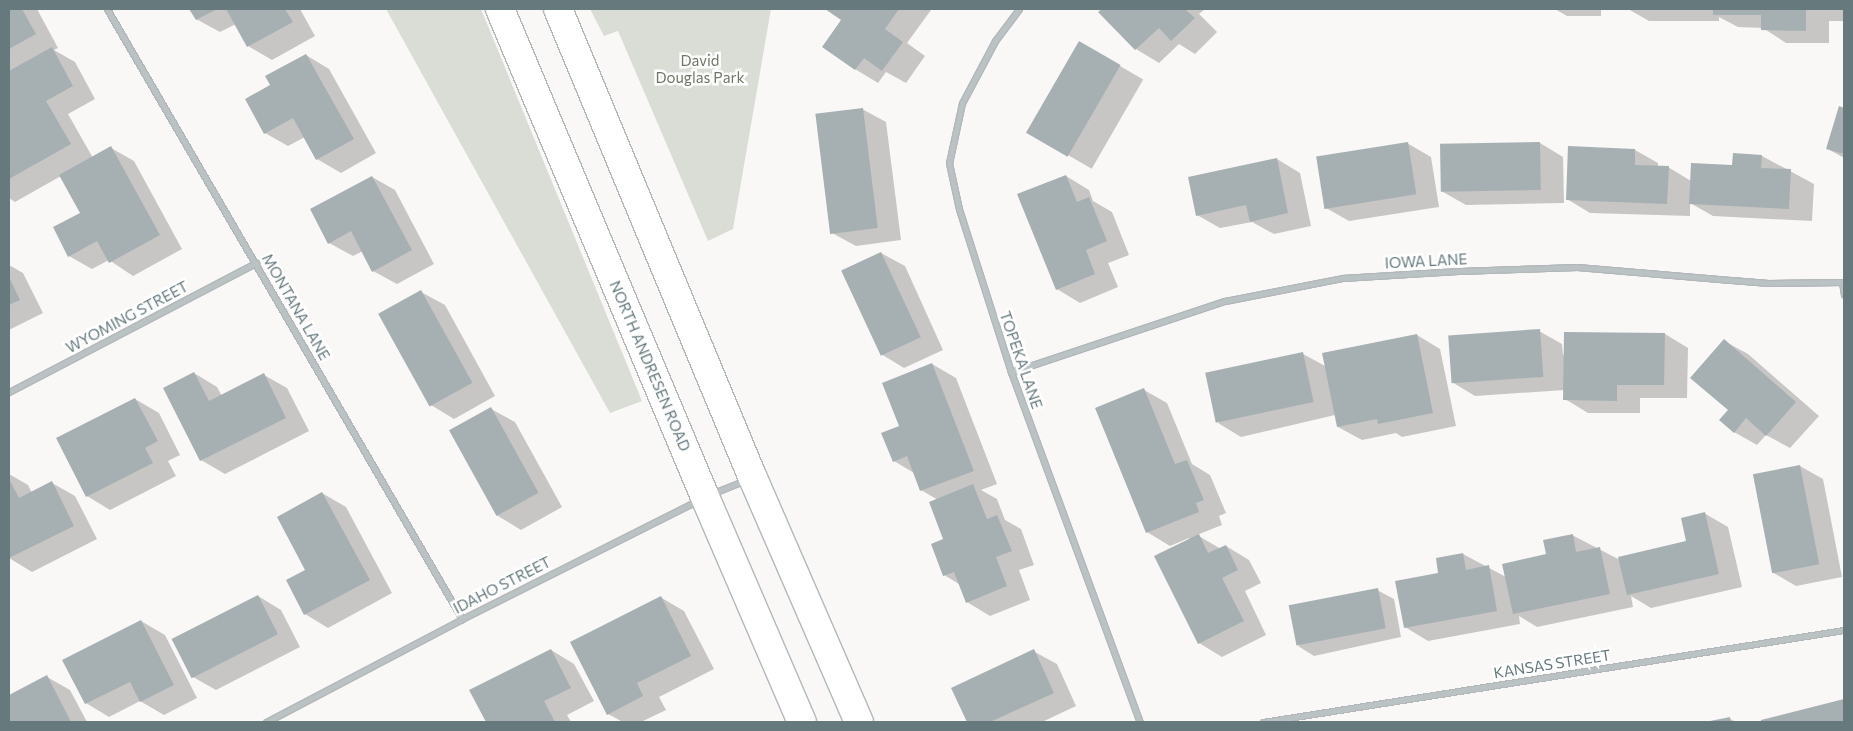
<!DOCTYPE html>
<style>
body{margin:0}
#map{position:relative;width:1853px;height:731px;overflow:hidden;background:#f9f8f6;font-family:Commissioner,sans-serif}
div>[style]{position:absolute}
.green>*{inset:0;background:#daddd6}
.shadow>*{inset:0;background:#0003;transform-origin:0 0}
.building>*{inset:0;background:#a6b0b3;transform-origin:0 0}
.roads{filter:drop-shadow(1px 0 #b2b8ba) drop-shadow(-1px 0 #b2b8ba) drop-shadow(0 1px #b2b8ba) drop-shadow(0 -1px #b2b8ba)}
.street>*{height:5px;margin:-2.5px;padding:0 2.5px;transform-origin:2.5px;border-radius:2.5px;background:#bbc2c3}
.primary>*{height:28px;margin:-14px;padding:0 14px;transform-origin:14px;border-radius:14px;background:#fff}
span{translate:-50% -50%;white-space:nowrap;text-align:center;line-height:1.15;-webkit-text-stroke:5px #fff;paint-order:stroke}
.park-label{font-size:15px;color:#6c7765}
.street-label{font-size:15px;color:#667a7e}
.frame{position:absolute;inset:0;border:10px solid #667a7e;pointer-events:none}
</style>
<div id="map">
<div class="green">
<i style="clip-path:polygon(386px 9px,481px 9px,642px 401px,610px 413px)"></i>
<i style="clip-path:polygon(590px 9px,771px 9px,733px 229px,708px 241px,618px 31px,604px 36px)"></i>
</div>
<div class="shadow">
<i style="clip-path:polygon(9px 9px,37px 9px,58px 48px,54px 50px,75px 62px,95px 99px,68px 114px,93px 158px,111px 148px,134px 161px,182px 249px,133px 276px,109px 260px,92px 269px,69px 256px,81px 213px,61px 176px,15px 202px,9px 198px)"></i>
<i style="clip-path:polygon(191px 9px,300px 9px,315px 36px,272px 60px,248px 46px,236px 24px,220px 32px,196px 19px)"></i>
<i style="clip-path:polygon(827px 9px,929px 9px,931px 10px,907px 43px,925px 56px,906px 83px,886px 72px,878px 83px,855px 69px,842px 20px)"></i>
<i style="clip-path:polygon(1104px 9px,1205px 9px,1199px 14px,1217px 32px,1195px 54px,1179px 44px,1159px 63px,1136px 49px,1100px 12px)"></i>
<i style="clip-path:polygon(1555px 9px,1601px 9px,1601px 16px,1567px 16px)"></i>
<i style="clip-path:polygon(1628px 9px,1844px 9px,1844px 21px,1829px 21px,1829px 43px,1786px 43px,1763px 28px,1738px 27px,1719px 17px,1719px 21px,1649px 21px)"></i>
<i style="left:1080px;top:43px;width:73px;height:103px;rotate:30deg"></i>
<i style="clip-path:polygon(306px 55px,329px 69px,376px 153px,341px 173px,317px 159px,305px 137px,288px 146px,265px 133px,271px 86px)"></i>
<i style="clip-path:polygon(1840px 108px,1844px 109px,1844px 158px,1828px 149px)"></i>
<i style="clip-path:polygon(862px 109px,886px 122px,901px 240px,856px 246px,832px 233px)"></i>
<i style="clip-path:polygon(1407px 143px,1431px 157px,1439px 207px,1349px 221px,1326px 208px)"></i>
<i style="clip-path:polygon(1540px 143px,1563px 157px,1564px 203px,1466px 205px,1443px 192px,1441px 146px)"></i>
<i style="clip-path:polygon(1569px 148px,1635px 150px,1658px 163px,1658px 167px,1668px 167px,1691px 181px,1762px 156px,1814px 184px,1812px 221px,1713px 216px,1690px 203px,1690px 216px,1590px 213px,1567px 199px)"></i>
<i style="clip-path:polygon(1277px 159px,1300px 173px,1311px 226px,1274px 234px,1252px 222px,1220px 228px,1197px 215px)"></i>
<i style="clip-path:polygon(1066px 176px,1089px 190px,1093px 201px,1112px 212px,1129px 255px,1108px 263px,1118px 287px,1080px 303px,1057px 289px)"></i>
<i style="clip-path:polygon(372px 177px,395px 190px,434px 264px,397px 284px,373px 271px,363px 251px,353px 256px,329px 243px)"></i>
<i style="clip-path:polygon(881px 253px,905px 266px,943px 350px,904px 368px,881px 354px)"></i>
<i style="clip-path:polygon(9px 265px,23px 273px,43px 313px,9px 330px)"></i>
<i style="clip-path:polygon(421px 292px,445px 305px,495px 396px,454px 419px,431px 405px)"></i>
<i style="clip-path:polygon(1539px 331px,1562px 344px,1563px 355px,1665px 334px,1688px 348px,1687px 398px,1640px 398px,1640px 413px,1588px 413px,1565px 399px,1565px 390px,1475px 396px,1452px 382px)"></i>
<i style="clip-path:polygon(1417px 335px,1440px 349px,1456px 426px,1402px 437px,1396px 433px,1362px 440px,1338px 427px,1335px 415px,1241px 437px,1218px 423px,1303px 354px,1327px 367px)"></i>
<i style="clip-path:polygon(1724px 341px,1748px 354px,1819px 416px,1790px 448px,1766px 435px,1757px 445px,1734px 432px,1730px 410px)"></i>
<i style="clip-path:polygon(932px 364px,956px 378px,997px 484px,981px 490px,997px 499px,1005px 520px,1021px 529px,1034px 565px,1019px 570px,1030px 600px,990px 616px,967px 602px,959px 584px,944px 575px,945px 540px,938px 500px,921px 490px,914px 473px,894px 461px,901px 426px)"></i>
<i style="clip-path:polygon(194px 373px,217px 387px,222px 396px,264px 375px,287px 388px,309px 431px,225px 474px,201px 460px,165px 388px)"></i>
<i style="clip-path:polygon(1144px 390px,1167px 403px,1192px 464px,1210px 475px,1226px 513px,1219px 516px,1222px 525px,1197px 535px,1221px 549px,1226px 546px,1249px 560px,1261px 583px,1245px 591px,1266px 635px,1222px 657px,1199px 643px,1189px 538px,1170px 546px,1147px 532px)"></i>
<i style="clip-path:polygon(135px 399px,159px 413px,180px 455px,168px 461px,176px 476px,110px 510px,87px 496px)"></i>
<i style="clip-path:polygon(491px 409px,515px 422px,562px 507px,521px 530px,498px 516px)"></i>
<i style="clip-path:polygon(1800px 466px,1823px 479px,1842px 577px,1796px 586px,1772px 572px)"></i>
<i style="clip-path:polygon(9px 474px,28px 485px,32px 493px,52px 483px,75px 496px,97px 539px,32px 572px,9px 558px)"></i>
<i style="clip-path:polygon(322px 493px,346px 507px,392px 593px,328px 628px,305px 614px,307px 570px)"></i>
<i style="clip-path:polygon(1704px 513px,1728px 527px,1742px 587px,1651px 608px,1631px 596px,1633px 607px,1537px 627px,1519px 616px,1520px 624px,1428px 641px,1405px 627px,1440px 574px,1463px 554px,1506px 577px,1548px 555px,1572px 535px,1620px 560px,1687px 541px)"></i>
<i style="clip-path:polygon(1377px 590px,1394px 599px,1401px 637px,1314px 656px,1298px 646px)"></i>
<i style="clip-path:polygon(258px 596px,281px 610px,300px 647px,216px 690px,193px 677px)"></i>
<i style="clip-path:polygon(660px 597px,684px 611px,714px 669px,659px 697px,666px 710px,641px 722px,623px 722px,608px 714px)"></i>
<i style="clip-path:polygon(141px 621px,165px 635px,197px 698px,164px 715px,140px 701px,109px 717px,86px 703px)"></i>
<i style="clip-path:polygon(551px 650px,574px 664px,594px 701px,567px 715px,571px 722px,487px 722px,471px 691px)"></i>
<i style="clip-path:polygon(1033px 651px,1057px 664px,1076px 706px,1042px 722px,969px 722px,953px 688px)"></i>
<i style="clip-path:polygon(47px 677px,70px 690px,87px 722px,9px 722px,11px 721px,9px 696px)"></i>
<i style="clip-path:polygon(1844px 700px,1844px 722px,1763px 722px,1762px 721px)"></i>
<i style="clip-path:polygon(1730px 719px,1736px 722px,1712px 722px)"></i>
</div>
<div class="building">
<i style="clip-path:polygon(9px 9px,22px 9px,36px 34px,9px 49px)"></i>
<i style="clip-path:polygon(189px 9px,217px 9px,196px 20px)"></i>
<i style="clip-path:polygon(226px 9px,285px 9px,293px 22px,247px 47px)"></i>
<i style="clip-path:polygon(825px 9px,899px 9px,885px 29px,903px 42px,882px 71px,864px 58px,855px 70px,822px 47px,841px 20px)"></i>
<i style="clip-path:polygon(1102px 9px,1185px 9px,1195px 18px,1171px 41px,1159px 28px,1135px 50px,1098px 12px)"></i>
<i style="clip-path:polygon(1713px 9px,1806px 9px,1806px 31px,1761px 30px,1761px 15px,1713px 15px)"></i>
<i style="left:1079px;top:41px;width:48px;height:106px;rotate:30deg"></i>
<i style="clip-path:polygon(52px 47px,73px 86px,46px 101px,71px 144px,9px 179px,9px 71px)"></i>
<i style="clip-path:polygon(306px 54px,354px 139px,316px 160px,293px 118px,264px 134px,245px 99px,270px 85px,265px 76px)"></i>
<i style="clip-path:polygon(1839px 106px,1844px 108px,1844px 154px,1826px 149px)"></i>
<i style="left:863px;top:108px;width:121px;height:48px;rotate:83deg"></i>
<i style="left:1408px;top:142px;width:53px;height:93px;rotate:81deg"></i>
<i style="left:1540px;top:142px;width:48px;height:100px;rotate:89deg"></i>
<i style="clip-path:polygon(111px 146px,160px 235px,109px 263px,97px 241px,68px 257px,53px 227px,80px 213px,59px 175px)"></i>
<i style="clip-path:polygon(1568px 146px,1635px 149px,1635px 165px,1669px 166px,1667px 204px,1566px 200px)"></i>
<i style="clip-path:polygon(1733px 153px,1762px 155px,1761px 168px,1791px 169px,1789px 209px,1689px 204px,1691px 163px,1732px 165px)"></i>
<i style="clip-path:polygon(1277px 158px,1288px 213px,1250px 222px,1246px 205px,1196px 216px,1188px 177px)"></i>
<i style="clip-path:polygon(1066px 175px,1077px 202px,1089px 197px,1107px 241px,1086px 250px,1095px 274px,1056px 290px,1017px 194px)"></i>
<i style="clip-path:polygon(372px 176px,412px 250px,372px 272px,351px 231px,328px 244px,310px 209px)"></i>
<i style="left:881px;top:252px;width:94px;height:44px;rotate:65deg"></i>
<i style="clip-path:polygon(9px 277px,20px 300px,9px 305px)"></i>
<i style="left:421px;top:290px;width:106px;height:49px;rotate:61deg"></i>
<i style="left:1540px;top:329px;width:48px;height:92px;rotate:86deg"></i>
<i style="clip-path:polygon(1564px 332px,1665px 333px,1664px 385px,1617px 385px,1617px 401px,1563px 400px)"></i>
<i style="clip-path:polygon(1417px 334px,1433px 413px,1378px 424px,1377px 419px,1337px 427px,1322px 353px)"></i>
<i style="clip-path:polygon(1724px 339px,1796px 402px,1766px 436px,1746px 418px,1734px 433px,1719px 420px,1728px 410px,1690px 378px)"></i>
<i style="left:1303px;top:352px;width:51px;height:100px;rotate:78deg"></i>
<i style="clip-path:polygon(932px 363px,974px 471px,920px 491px,907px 456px,893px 462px,881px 433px,899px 426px,882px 383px)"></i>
<i style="clip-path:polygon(194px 372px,209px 401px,264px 373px,286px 418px,200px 461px,163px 388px)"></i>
<i style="clip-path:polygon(1144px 388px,1175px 464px,1187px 460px,1204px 500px,1196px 503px,1199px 512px,1146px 533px,1095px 408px)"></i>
<i style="clip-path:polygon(135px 398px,158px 441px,145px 448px,153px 463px,86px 497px,56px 438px)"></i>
<i style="left:491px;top:407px;width:98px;height:48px;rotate:61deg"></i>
<i style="left:1800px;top:465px;width:101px;height:48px;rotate:79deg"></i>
<i style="clip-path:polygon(9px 479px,19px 498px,52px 481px,74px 526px,9px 558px)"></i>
<i style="clip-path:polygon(973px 484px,987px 519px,997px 515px,1012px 551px,996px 557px,1007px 586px,966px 603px,954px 572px,943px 576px,931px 544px,943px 539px,929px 502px)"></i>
<i style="clip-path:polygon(322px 492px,370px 580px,304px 615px,286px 580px,305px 570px,277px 517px)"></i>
<i style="clip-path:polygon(1705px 512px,1719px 574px,1627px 595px,1618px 557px,1686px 541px,1681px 518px)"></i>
<i style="clip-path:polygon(1199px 534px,1208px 553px,1226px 545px,1238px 570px,1222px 578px,1244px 621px,1198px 644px,1154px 556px)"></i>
<i style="clip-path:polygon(1573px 534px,1576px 552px,1600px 547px,1610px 594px,1513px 614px,1502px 564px,1546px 554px,1543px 540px)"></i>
<i style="clip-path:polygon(1463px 553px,1466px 570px,1489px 565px,1497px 611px,1404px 628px,1395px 581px,1438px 573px,1436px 558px)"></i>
<i style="left:1378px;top:588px;width:41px;height:91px;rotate:79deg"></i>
<i style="left:258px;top:595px;width:44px;height:97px;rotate:63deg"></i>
<i style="clip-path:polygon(661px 596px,691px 656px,637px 683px,643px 696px,607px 715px,570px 642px)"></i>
<i style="clip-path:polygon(141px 620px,174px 685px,140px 702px,130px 682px,85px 704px,62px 660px)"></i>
<i style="clip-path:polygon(551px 649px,571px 688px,544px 701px,555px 722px,486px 722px,469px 690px)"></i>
<i style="clip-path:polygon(1034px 649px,1054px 693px,990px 722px,967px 722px,951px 688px)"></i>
<i style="clip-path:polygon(47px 675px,71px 722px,9px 722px,9px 695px)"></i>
<i style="clip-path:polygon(1844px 699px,1844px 722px,1761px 722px,1761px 720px)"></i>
<i style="clip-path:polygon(1730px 717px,1731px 722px,1710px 722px,1710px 721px)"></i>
</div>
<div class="roads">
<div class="street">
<i style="left:107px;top:9px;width:706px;rotate:59.8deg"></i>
<i style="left:1019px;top:9px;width:40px;rotate:127deg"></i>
<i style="left:995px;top:41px;width:70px;rotate:118deg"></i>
<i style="left:962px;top:103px;width:61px;rotate:102.2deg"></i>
<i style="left:949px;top:163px;width:47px;rotate:77.7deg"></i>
<i style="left:959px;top:209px;width:171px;rotate:72.3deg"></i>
<i style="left:1011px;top:372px;width:373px;rotate:69.8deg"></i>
<i style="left:1011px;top:372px;width:225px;rotate:-18.4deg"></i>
<i style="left:1225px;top:301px;width:119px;rotate:-11.1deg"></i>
<i style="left:1342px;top:278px;width:116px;rotate:-3.5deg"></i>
<i style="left:1458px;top:271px;width:119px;rotate:-1.9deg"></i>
<i style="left:1577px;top:267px;width:192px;rotate:4.8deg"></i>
<i style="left:1768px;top:283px;width:74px;rotate:-0.8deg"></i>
<i style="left:1842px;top:282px;width:13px;rotate:81deg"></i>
<i style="left:9px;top:392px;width:279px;rotate:-27.6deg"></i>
<i style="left:711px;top:494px;width:37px;rotate:-22deg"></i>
<i style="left:266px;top:722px;width:221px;rotate:-27.7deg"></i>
<i style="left:462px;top:619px;width:263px;rotate:-26.7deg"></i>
<i style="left:1263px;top:722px;width:588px;rotate:-9deg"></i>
</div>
<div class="primary">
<i style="left:500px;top:9px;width:529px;rotate:67.21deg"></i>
<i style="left:705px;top:497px;width:245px;rotate:66.7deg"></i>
<i style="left:558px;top:9px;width:506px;rotate:67.44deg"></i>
<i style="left:752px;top:476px;width:268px;rotate:66.5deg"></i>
</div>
</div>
<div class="park-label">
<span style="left:700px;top:69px">David<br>Douglas Park</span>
</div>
<div class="street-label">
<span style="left:1426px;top:261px;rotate:-3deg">IOWA LANE</span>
<span style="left:296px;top:307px;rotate:60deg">MONTANA LANE</span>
<span style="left:127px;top:317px;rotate:-28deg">WYOMING STREET</span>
<span style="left:1021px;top:360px;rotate:71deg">TOPEKA LANE</span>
<span style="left:650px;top:366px;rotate:67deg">NORTH ANDRESEN ROAD</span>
<span style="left:502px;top:585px;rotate:-27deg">IDAHO STREET</span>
<span style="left:1552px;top:664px;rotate:-9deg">KANSAS STREET</span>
</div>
<div class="frame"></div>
</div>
